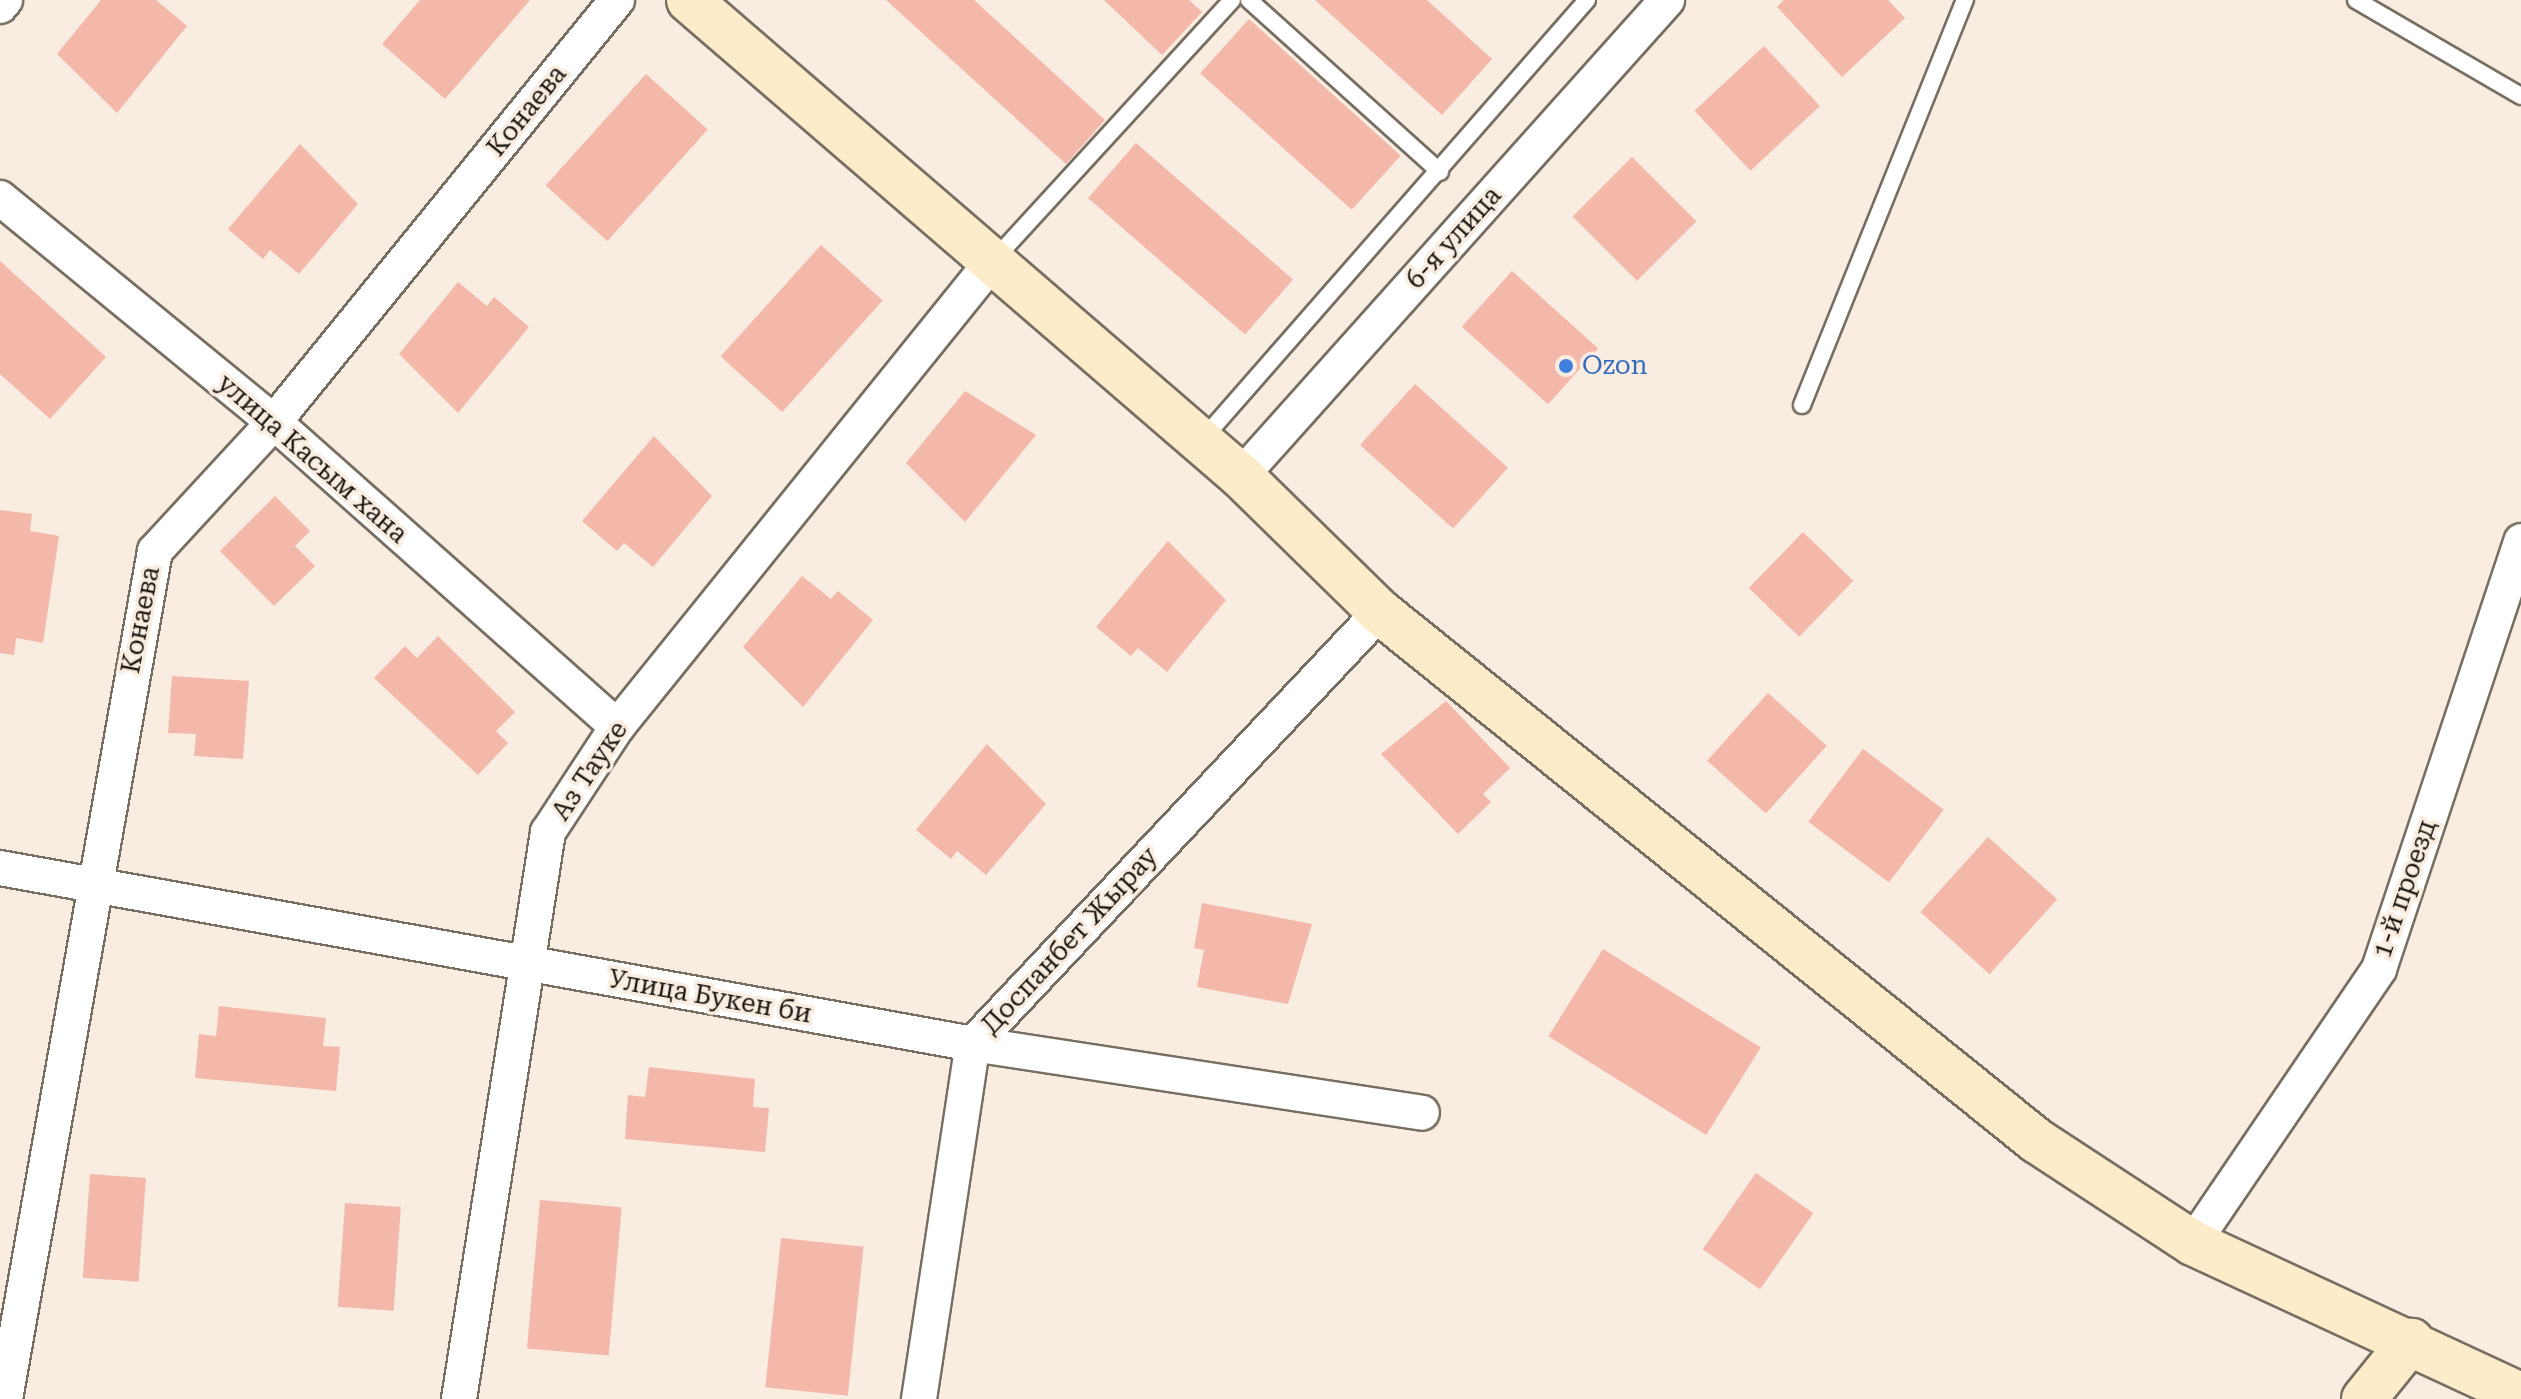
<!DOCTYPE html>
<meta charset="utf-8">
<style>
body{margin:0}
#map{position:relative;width:2521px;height:1399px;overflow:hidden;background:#f8ede0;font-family:"Roboto Serif",serif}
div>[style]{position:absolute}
.building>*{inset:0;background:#f3b8aa;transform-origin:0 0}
.roads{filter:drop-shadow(2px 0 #776e62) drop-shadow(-2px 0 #776e62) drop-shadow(0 2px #776e62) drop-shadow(0 -2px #776e62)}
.lane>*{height:16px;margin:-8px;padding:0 8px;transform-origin:8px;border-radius:8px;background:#fff}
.street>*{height:34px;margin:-17px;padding:0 17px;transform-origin:17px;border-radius:17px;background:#fff}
.secondary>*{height:44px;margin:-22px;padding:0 22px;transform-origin:22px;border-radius:22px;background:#fcecca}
.dots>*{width:22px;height:22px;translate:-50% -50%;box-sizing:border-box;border:4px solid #f8ede0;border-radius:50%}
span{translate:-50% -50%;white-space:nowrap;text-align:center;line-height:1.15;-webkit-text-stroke:7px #f8ede0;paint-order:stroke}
.street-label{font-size:26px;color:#1a1612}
.shop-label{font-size:26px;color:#366cbe}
.left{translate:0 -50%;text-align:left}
</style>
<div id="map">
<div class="building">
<i style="clip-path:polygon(101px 0,156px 0,187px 26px,117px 113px,57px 54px)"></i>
<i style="clip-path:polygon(420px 0,530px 0,445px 99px,382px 44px)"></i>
<i style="clip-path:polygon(886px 0,974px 0,1105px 120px,1066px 164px)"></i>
<i style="clip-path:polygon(1104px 0,1189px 0,1202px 12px,1162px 55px)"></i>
<i style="clip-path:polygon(1315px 0,1427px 0,1492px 59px,1442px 115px)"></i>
<i style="clip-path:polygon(1784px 0,1888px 0,1905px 18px,1842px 77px,1777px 7px)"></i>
<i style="left:1249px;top:19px;width:204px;height:73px;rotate:42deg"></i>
<i style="left:1764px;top:46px;width:82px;height:95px;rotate:47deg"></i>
<i style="left:646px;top:74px;width:83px;height:150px;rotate:42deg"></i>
<i style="left:1136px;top:143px;width:208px;height:73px;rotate:41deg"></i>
<i style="clip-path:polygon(300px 144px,358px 204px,299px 274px,270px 250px,263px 259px,228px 229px)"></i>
<i style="left:1632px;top:157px;width:91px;height:84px;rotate:45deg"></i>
<i style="left:821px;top:245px;width:83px;height:150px;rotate:42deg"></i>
<i style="clip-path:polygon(0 261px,106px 357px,50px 419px,0 374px)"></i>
<i style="left:1512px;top:271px;width:116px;height:75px;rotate:42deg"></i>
<i style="clip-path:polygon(458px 282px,487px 306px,494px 297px,529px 327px,458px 413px,399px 354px)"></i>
<i style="left:1415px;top:384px;width:125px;height:82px;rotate:42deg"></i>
<i style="clip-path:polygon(965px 391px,1036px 435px,965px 522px,906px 463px)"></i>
<i style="clip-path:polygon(654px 436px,712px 496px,653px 567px,624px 543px,617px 551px,582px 521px)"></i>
<i style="clip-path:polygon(275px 496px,310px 531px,295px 546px,315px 566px,274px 606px,220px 551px)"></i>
<i style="clip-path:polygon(0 510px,32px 514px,30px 531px,59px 536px,43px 643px,16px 638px,14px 655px,0 653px)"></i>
<i style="left:1803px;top:532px;width:70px;height:78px;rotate:44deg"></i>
<i style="clip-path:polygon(1168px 541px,1226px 600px,1167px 672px,1138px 648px,1131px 656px,1096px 627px)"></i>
<i style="clip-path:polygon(802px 576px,831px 599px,838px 591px,873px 620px,803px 707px,743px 647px)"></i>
<i style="clip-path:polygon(438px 636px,515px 712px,496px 731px,508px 743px,478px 775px,374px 678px,405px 646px,417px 658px)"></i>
<i style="clip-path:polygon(172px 676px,249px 681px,243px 759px,194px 756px,196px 734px,168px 733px)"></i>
<i style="left:1768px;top:693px;width:79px;height:91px;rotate:42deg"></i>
<i style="clip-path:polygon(1446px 701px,1510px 768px,1483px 794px,1491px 802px,1458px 834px,1381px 754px)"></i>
<i style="clip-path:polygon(987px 744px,1046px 804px,986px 875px,957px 851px,951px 859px,916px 830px)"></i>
<i style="left:1863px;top:749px;width:101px;height:91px;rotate:37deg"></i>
<i style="left:1988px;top:837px;width:93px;height:101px;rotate:42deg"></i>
<i style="clip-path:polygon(1202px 903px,1312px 924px,1288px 1004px,1197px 987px,1204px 950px,1194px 948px)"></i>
<i style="left:1603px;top:949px;width:186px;height:103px;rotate:32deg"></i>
<i style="clip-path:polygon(219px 1006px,326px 1018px,323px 1046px,340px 1047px,336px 1091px,195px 1078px,199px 1034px,216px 1036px)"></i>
<i style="clip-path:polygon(649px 1067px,755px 1079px,753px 1107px,769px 1108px,765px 1152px,625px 1139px,628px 1095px,645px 1097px)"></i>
<i style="left:1756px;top:1173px;width:70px;height:93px;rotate:35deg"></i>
<i style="left:90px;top:1174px;width:56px;height:104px;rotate:4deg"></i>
<i style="left:540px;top:1200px;width:82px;height:149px;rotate:5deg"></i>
<i style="left:345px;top:1203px;width:56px;height:104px;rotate:4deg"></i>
<i style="left:781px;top:1238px;width:83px;height:150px;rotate:6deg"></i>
</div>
<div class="roads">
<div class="lane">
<i style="left:1249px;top:0;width:257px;rotate:42deg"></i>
<i style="left:2356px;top:0;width:191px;rotate:30.2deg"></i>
<i style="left:992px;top:262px;width:355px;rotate:-47.5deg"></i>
<i style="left:1802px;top:405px;width:437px;rotate:-68.1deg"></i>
<i style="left:1201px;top:441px;width:586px;rotate:-48.8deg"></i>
</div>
<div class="street">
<i style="left:0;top:6px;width:8px;rotate:-50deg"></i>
<i style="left:0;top:198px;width:354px;rotate:39.3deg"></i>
<i style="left:274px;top:422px;width:459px;rotate:41.6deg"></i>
<i style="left:1241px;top:476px;width:639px;rotate:-48.17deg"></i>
<i style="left:0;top:868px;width:989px;rotate:10.25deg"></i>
<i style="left:973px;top:1044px;width:454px;rotate:8.7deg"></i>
<i style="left:2193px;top:1243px;width:331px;rotate:-55.8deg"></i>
<i style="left:2379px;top:969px;width:451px;rotate:-71.6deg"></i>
<i style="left:5px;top:1399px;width:861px;rotate:-79.97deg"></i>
<i style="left:155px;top:551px;width:176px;rotate:-47.3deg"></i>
<i style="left:274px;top:422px;width:544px;rotate:-50.9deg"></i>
<i style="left:459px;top:1399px;width:574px;rotate:-81.08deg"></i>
<i style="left:548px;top:832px;width:126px;rotate:-56.7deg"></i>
<i style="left:617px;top:727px;width:596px;rotate:-51.13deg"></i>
<i style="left:919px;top:1399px;width:359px;rotate:-81.4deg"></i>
<i style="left:973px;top:1044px;width:594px;rotate:-46.71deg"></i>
</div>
<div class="secondary">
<i style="left:689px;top:0;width:729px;rotate:40.77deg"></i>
<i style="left:1241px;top:476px;width:194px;rotate:44.4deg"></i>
<i style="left:1380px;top:612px;width:843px;rotate:38.84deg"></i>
<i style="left:2037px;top:1141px;width:186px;rotate:33.2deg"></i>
<i style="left:2193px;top:1243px;width:362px;rotate:24.9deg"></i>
<i style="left:2364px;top:1399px;width:75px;rotate:-51deg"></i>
</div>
</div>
<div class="dots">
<i style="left:1566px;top:366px;background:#3f7fe0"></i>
</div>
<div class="street-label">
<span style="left:527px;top:111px;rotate:-51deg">Конаева</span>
<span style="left:1454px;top:238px;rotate:-48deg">6-я улица</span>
<span style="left:312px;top:459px;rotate:41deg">улица Касым хана</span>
<span style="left:141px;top:620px;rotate:-79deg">Конаева</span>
<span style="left:590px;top:771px;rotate:-56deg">Аз Тауке</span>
<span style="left:2405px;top:889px;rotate:-71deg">1-й проезд</span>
<span style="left:1070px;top:941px;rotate:-47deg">Доспанбет Жырау</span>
<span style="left:710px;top:997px;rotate:10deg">Улица Букен би</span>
</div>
<div class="shop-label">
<span class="left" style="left:1582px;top:366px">Ozon</span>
</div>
</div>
